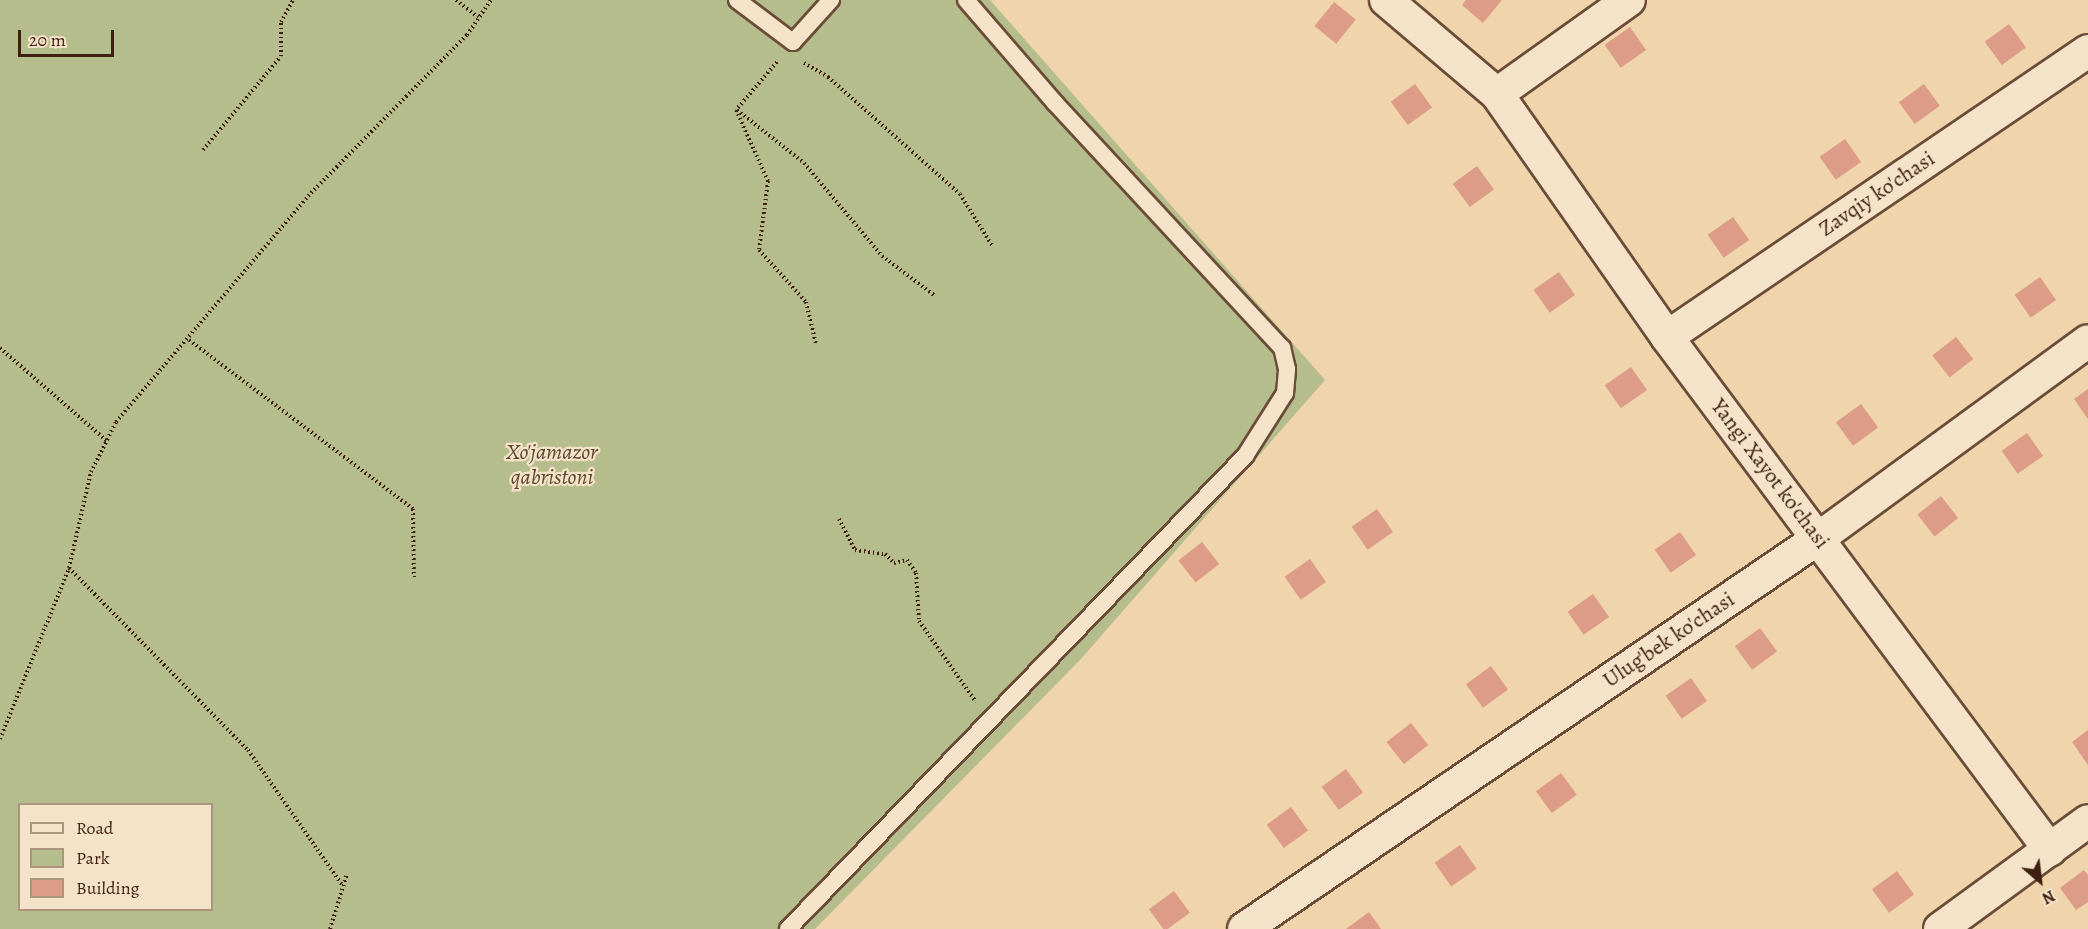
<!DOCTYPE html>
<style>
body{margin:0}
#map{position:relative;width:2088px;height:929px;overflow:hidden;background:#f0d4ac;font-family:Alegreya,serif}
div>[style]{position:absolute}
.green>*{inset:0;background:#b6bd8c}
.building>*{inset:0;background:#dc9c87;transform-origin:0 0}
.path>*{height:4px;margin-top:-2px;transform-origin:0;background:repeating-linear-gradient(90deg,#3e1f11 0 1.5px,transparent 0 4.5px)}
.roads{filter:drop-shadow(2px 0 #6a4c38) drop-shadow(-2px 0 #6a4c38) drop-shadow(0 2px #6a4c38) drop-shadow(0 -2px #6a4c38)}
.service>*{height:16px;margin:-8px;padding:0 8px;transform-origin:8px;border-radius:8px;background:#f5e3c9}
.minor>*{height:32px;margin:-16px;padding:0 16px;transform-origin:16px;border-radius:16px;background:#f5e3c9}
span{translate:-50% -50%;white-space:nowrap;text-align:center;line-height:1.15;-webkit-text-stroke:4.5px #f5e3c9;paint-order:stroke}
.street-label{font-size:22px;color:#3e1f11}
.park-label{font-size:22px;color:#5c4630;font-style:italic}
.legend{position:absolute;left:18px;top:803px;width:195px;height:108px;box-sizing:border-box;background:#f5e3c9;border:2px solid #ac957f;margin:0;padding:8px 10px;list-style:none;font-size:18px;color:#3e1f11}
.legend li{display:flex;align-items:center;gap:12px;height:30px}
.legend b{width:30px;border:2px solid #ac957f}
.north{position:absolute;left:2010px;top:851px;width:60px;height:60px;-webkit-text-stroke:4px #f5e3c9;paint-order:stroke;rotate:152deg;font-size:16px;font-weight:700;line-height:24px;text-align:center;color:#3e1f11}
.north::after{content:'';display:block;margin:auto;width:21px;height:27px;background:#3e1f11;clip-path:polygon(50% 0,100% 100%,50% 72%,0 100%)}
.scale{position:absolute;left:18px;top:30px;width:96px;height:27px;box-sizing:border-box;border:3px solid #3e1f11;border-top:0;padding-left:8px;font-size:18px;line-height:21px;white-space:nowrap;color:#3e1f11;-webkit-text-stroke:4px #f5e3c9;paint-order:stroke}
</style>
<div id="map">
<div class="green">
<i style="clip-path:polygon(evenodd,0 0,990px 0,1325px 380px,1080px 660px,815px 929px,0 929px,0 0,20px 804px,212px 804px,212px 910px,20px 910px,20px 804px)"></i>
</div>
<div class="building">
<i style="clip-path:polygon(1466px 0,1502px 0,1483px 23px,1462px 5px)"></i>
<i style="left:1334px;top:2px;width:28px;height:31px;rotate:39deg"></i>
<i style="left:2009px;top:24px;width:29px;height:30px;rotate:54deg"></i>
<i style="left:1630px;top:27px;width:28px;height:31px;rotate:55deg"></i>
<i style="left:1415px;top:84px;width:29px;height:30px;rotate:54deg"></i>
<i style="left:1924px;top:84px;width:27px;height:31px;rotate:54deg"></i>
<i style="left:1845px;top:139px;width:28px;height:31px;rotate:55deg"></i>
<i style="left:1477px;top:166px;width:29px;height:30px;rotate:54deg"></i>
<i style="left:1733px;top:217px;width:28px;height:31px;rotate:55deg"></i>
<i style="left:1559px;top:272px;width:28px;height:31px;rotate:55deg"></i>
<i style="left:2040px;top:277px;width:28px;height:31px;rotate:55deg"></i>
<i style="left:1956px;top:337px;width:28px;height:30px;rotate:52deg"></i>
<i style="left:1631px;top:367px;width:28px;height:32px;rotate:55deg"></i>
<i style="clip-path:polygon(2088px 389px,2088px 419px,2074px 399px)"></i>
<i style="left:1861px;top:404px;width:29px;height:31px;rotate:54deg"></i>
<i style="left:2027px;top:433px;width:28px;height:31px;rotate:55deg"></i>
<i style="left:1941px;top:496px;width:28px;height:30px;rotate:52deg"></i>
<i style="left:1377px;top:509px;width:28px;height:31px;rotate:55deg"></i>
<i style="left:1680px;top:532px;width:28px;height:31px;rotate:55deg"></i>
<i style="left:1202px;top:542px;width:28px;height:30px;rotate:52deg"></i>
<i style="left:1310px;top:559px;width:28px;height:31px;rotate:55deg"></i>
<i style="left:1593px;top:594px;width:28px;height:31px;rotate:55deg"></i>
<i style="left:1760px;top:628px;width:29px;height:31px;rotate:54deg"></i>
<i style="left:1491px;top:666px;width:29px;height:31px;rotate:54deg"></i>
<i style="left:1691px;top:678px;width:28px;height:31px;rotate:55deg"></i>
<i style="left:1411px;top:723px;width:28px;height:31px;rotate:52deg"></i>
<i style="clip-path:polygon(2088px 730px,2088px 765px,2072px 742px)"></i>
<i style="left:1346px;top:769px;width:29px;height:30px;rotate:54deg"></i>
<i style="left:1561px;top:773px;width:27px;height:31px;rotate:54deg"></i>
<i style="left:1291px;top:807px;width:29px;height:30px;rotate:54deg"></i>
<i style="left:1460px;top:845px;width:29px;height:31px;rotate:55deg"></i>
<i style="clip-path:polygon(2084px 870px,2088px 875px,2088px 902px,2076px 910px,2060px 888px)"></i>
<i style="left:1897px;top:871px;width:29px;height:31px;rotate:54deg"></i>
<i style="left:1174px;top:891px;width:27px;height:31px;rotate:54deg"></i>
<i style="clip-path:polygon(1369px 912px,1381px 929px,1346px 929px)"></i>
</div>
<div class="path">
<i style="left:456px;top:0;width:28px;rotate:38deg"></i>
<i style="left:777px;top:62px;width:63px;rotate:130.5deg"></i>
<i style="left:736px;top:110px;width:78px;rotate:65.7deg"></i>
<i style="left:768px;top:181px;width:70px;rotate:97.4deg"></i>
<i style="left:759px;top:250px;width:70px;rotate:47.9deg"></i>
<i style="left:806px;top:302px;width:43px;rotate:76.6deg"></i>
<i style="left:804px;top:63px;width:28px;rotate:30deg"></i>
<i style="left:828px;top:77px;width:176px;rotate:41.6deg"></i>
<i style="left:960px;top:194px;width:62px;rotate:58.1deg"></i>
<i style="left:737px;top:110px;width:85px;rotate:38.3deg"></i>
<i style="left:804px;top:163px;width:121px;rotate:50deg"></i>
<i style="left:882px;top:256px;width:66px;rotate:37deg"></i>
<i style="left:203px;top:150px;width:122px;rotate:-50.3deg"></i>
<i style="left:281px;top:56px;width:34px;rotate:-90deg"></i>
<i style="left:281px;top:22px;width:25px;rotate:-61deg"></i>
<i style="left:189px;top:340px;width:281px;rotate:37deg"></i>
<i style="left:413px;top:509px;width:68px;rotate:89.2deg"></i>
<i style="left:0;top:348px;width:142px;rotate:41deg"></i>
<i style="left:839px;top:519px;width:35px;rotate:63deg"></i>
<i style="left:855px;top:550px;width:30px;rotate:8deg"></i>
<i style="left:885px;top:554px;width:13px;rotate:45deg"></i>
<i style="left:894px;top:563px;width:13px;rotate:-13deg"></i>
<i style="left:907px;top:560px;width:16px;rotate:55deg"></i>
<i style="left:916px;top:573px;width:48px;rotate:86.4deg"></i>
<i style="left:919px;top:621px;width:99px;rotate:54.9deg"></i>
<i style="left:69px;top:568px;width:255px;rotate:45.5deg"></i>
<i style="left:248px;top:750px;width:166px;rotate:55.1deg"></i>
<i style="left:0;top:739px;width:184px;rotate:-68deg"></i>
<i style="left:69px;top:568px;width:98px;rotate:-77.1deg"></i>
<i style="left:91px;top:472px;width:56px;rotate:-63.4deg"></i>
<i style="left:116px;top:422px;width:301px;rotate:-49.6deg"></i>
<i style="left:311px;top:193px;width:222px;rotate:-45.4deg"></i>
<i style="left:467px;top:35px;width:42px;rotate:-55.6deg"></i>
<i style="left:330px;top:929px;width:58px;rotate:-72.8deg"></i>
</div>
<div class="roads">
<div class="service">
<i style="left:737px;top:0;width:70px;rotate:36.9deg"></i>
<i style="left:793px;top:42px;width:57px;rotate:-47.9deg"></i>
<i style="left:788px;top:929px;width:658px;rotate:-45.99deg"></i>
<i style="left:1245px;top:456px;width:75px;rotate:-57.6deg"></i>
<i style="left:1285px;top:393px;width:24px;rotate:-85deg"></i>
<i style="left:1287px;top:369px;width:22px;rotate:-103deg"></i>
<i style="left:1282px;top:348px;width:334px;rotate:-132.8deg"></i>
<i style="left:1055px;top:103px;width:136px;rotate:-130.8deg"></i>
</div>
<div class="minor">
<i style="left:1386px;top:0;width:145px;rotate:40.3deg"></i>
<i style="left:1497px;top:94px;width:297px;rotate:55deg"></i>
<i style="left:1667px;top:337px;width:640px;rotate:53.26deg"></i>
<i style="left:1497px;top:94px;width:162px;rotate:-35.5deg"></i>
<i style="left:1667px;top:337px;width:509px;rotate:-34.19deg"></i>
<i style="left:1244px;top:929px;width:695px;rotate:-34.22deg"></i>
<i style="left:1819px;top:538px;width:333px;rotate:-36.2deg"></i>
<i style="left:1940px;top:929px;width:183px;rotate:-36.1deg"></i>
</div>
</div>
<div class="street-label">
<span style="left:1877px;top:194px;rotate:-34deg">Zavqiy ko'chasi</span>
<span style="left:1770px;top:474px;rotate:53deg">Yangi Xayot ko'chasi</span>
<span style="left:1669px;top:640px;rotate:-34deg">Ulug'bek ko'chasi</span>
</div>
<div class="park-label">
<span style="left:552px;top:465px">Xo'jamazor<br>qabristoni</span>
</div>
<ul class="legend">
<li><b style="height:8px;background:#f5e3c9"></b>Road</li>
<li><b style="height:16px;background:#b6bd8c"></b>Park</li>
<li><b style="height:16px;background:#dc9c87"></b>Building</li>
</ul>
<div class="north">N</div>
<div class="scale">20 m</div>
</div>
